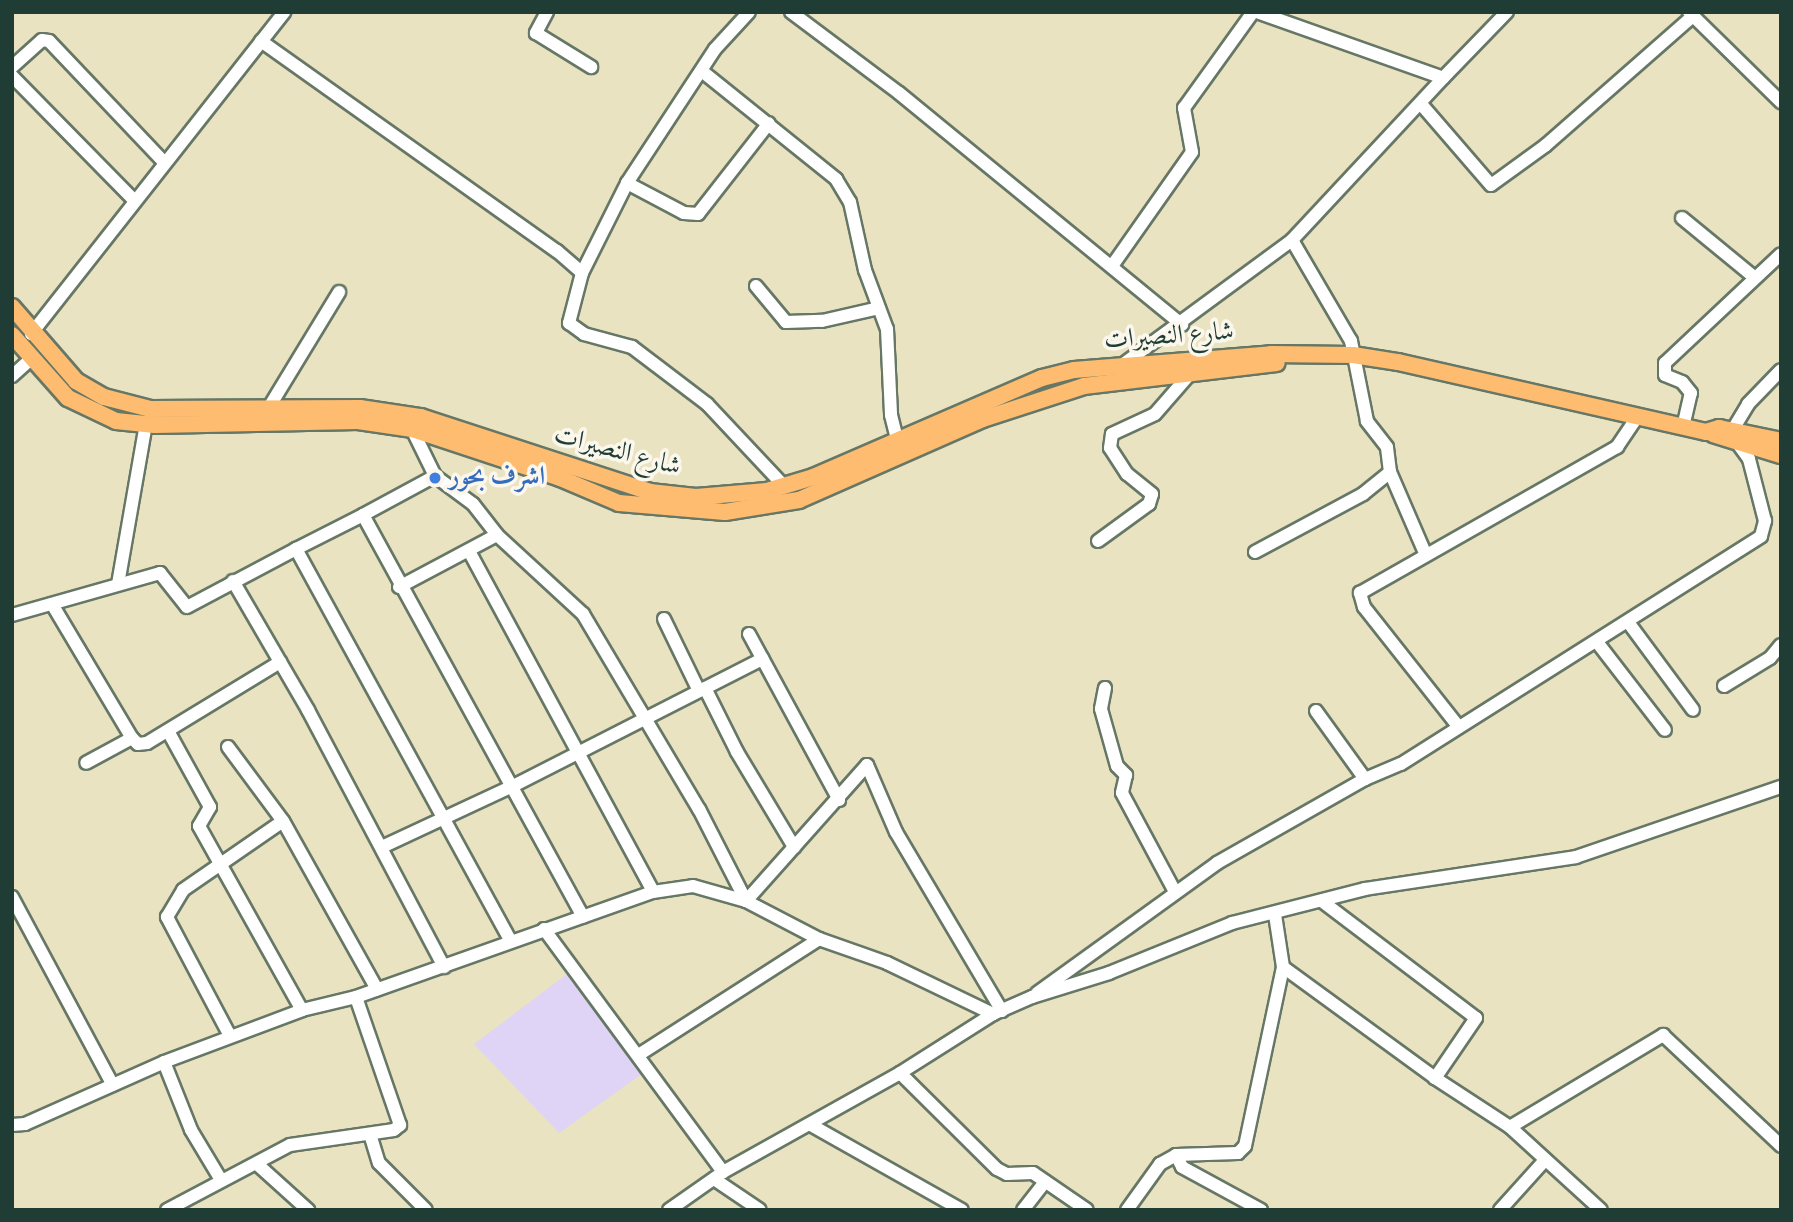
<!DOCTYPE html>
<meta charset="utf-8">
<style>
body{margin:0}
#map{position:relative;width:1793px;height:1222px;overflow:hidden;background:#eae3c2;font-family:"Sorts Mill Goudy",Amiri,serif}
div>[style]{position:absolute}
.built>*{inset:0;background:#dfd4f5}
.roads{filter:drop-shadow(2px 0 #676) drop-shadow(-2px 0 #676) drop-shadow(0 2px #676) drop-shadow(0 -2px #676)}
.minor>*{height:12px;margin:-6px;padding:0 6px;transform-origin:6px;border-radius:6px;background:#fff}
.major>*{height:16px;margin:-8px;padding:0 8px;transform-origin:8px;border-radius:8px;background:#febc70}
.dots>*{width:19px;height:19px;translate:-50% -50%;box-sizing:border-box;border:4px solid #fbf7ec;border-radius:50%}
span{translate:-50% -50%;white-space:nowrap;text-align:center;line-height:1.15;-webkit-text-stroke:7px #fbf7ec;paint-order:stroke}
.street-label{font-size:26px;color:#1f3d34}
.shop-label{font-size:26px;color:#366cbe;font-weight:700}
.left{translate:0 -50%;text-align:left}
.frame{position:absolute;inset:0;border:14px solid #1f3d34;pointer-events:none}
</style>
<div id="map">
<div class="built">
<i style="clip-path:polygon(567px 974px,643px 1073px,559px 1133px,474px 1044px)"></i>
</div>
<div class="roads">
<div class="minor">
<i style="left:547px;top:12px;width:24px;rotate:118deg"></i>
<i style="left:536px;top:33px;width:65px;rotate:31.7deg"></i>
<i style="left:791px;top:12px;width:135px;rotate:36.9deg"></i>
<i style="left:899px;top:93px;width:366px;rotate:39.3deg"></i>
<i style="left:1257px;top:12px;width:197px;rotate:19.5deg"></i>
<i style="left:1443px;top:78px;width:92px;rotate:-45.9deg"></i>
<i style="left:1689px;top:12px;width:129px;rotate:44.4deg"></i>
<i style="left:261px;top:41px;width:363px;rotate:35.4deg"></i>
<i style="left:557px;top:251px;width:33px;rotate:41deg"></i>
<i style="left:582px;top:273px;width:52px;rotate:104.6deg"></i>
<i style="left:569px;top:323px;width:19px;rotate:36deg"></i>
<i style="left:584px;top:334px;width:50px;rotate:15.2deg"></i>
<i style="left:632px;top:347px;width:94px;rotate:37.2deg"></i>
<i style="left:707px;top:404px;width:112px;rotate:46.8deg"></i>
<i style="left:12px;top:67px;width:40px;rotate:-42deg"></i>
<i style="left:42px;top:40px;width:7px;rotate:8deg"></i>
<i style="left:49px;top:41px;width:167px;rotate:46.5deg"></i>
<i style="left:703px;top:72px;width:171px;rotate:38.8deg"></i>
<i style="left:836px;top:179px;width:27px;rotate:59deg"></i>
<i style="left:850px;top:202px;width:70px;rotate:77.6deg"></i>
<i style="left:865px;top:270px;width:63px;rotate:69.6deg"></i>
<i style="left:887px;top:329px;width:86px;rotate:87.3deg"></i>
<i style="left:891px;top:415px;width:29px;rotate:76deg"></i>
<i style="left:12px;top:76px;width:174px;rotate:45.5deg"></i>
<i style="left:1421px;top:104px;width:107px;rotate:49.2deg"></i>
<i style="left:1491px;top:185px;width:68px;rotate:-36deg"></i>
<i style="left:1546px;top:145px;width:196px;rotate:-41.3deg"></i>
<i style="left:627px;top:183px;width:64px;rotate:27.8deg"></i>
<i style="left:684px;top:213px;width:14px;rotate:4deg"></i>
<i style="left:698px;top:214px;width:115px;rotate:-52deg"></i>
<i style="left:1682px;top:218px;width:94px;rotate:39.4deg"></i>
<i style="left:1112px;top:266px;width:139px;rotate:-54.9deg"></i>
<i style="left:1192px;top:152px;width:45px;rotate:-100.3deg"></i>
<i style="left:1184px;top:108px;width:118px;rotate:-54.3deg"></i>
<i style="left:582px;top:273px;width:101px;rotate:-63.4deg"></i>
<i style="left:627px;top:183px;width:160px;rotate:-56.7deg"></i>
<i style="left:715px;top:49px;width:50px;rotate:-47.4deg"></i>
<i style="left:756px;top:286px;width:47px;rotate:50.2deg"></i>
<i style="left:786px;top:322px;width:36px;rotate:-2deg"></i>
<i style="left:822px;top:321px;width:58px;rotate:-12.8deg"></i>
<i style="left:31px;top:334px;width:410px;rotate:-51.8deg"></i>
<i style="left:1122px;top:365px;width:211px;rotate:-36.3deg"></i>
<i style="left:1292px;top:240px;width:221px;rotate:-47deg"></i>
<i style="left:12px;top:376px;width:25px;rotate:-42deg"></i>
<i style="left:268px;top:409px;width:137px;rotate:-58.7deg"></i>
<i style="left:1683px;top:427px;width:35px;rotate:-77deg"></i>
<i style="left:1691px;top:393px;width:14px;rotate:-129deg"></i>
<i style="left:1682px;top:382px;width:18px;rotate:-158deg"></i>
<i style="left:1665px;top:375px;width:12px;rotate:-90deg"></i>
<i style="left:1665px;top:363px;width:159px;rotate:-43.2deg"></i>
<i style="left:412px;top:429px;width:52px;rotate:63.9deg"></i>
<i style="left:435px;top:476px;width:47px;rotate:36.4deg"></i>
<i style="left:473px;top:504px;width:39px;rotate:52deg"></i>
<i style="left:497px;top:535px;width:117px;rotate:42.6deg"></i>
<i style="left:583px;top:614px;width:227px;rotate:59.3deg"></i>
<i style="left:699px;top:809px;width:103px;rotate:62.9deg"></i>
<i style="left:746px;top:901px;width:182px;rotate:-48.3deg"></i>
<i style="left:867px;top:765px;width:73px;rotate:66.6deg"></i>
<i style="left:896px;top:832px;width:208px;rotate:59.4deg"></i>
<i style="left:1729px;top:436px;width:37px;rotate:-59deg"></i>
<i style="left:1748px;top:404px;width:47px;rotate:-45.9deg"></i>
<i style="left:1390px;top:472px;width:90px;rotate:66.6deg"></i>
<i style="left:435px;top:476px;width:82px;rotate:151.6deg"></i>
<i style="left:363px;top:515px;width:458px;rotate:61.3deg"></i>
<i style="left:1098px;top:541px;width:63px;rotate:-36deg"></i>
<i style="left:1149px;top:504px;width:10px;rotate:-73deg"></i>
<i style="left:1152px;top:494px;width:32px;rotate:-141deg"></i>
<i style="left:1127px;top:474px;width:31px;rotate:-123deg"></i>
<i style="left:1110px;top:448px;width:14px;rotate:-82deg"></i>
<i style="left:1112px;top:434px;width:47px;rotate:-24.9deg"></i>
<i style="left:1155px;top:414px;width:52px;rotate:-48.9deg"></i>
<i style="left:296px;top:549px;width:75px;rotate:-26.9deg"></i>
<i style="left:469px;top:551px;width:387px;rotate:61.6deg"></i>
<i style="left:1255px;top:552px;width:123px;rotate:-28.2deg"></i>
<i style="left:1363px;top:494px;width:35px;rotate:-39deg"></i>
<i style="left:1390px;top:472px;width:25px;rotate:-97deg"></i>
<i style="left:1387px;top:447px;width:33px;rotate:-128deg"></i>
<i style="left:1367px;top:421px;width:82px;rotate:-101.3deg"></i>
<i style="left:1351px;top:341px;width:117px;rotate:-120.3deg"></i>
<i style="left:233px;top:581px;width:149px;rotate:59.8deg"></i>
<i style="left:308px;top:710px;width:291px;rotate:62.1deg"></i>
<i style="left:118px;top:584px;width:162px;rotate:-80.1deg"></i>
<i style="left:399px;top:587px;width:111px;rotate:-28deg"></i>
<i style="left:52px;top:604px;width:156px;rotate:59.2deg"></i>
<i style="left:132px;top:738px;width:52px;rotate:151.5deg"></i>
<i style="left:12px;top:615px;width:154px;rotate:-15.8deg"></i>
<i style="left:160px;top:573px;width:43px;rotate:51.5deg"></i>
<i style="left:187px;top:607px;width:123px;rotate:-28deg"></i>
<i style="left:296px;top:549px;width:446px;rotate:61.3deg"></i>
<i style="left:664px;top:619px;width:80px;rotate:64.1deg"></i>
<i style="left:1628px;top:622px;width:109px;rotate:53.5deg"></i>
<i style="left:749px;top:634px;width:189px;rotate:61.5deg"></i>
<i style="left:1597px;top:642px;width:111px;rotate:52.3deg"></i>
<i style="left:1724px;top:686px;width:54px;rotate:-31.3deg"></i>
<i style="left:1770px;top:658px;width:17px;rotate:-50deg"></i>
<i style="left:705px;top:688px;width:72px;rotate:63.4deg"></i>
<i style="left:737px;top:752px;width:111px;rotate:59deg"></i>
<i style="left:1105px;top:688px;width:21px;rotate:101deg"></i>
<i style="left:1101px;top:709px;width:59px;rotate:74.3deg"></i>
<i style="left:1117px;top:766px;width:13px;rotate:45deg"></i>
<i style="left:1126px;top:775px;width:18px;rotate:103deg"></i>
<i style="left:1122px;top:793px;width:112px;rotate:61.8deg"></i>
<i style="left:1316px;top:711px;width:84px;rotate:54.2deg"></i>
<i style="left:1458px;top:726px;width:152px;rotate:-128.3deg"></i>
<i style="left:1364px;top:607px;width:15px;rotate:-106deg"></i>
<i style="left:1360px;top:593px;width:296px;rotate:-29.6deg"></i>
<i style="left:1617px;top:447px;width:36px;rotate:-56deg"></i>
<i style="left:168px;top:731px;width:87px;rotate:61.1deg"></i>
<i style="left:210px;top:807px;width:22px;rotate:120deg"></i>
<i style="left:199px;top:826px;width:211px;rotate:60.8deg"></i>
<i style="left:132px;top:738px;width:8px;rotate:45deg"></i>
<i style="left:138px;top:744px;width:9px;rotate:-6deg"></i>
<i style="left:147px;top:743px;width:156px;rotate:-31.3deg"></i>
<i style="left:228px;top:747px;width:92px;rotate:53.4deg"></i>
<i style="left:283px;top:821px;width:193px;rotate:60.8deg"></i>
<i style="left:382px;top:847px;width:145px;rotate:-25deg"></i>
<i style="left:513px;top:786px;width:280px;rotate:-27deg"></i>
<i style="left:12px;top:897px;width:213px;rotate:61.8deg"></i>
<i style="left:1323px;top:902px;width:192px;rotate:37.2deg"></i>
<i style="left:1476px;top:1018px;width:73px;rotate:124.3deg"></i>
<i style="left:544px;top:929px;width:302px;rotate:53.6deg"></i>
<i style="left:1283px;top:967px;width:188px;rotate:36.1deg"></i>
<i style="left:1435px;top:1078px;width:90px;rotate:33.2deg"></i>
<i style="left:1510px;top:1127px;width:123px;rotate:42.4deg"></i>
<i style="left:1037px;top:993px;width:222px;rotate:-35.8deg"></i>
<i style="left:1217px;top:863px;width:170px;rotate:-29.6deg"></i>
<i style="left:1365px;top:779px;width:39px;rotate:-23deg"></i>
<i style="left:1401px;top:764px;width:426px;rotate:-32.3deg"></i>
<i style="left:1761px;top:536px;width:16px;rotate:-75deg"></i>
<i style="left:1765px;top:521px;width:64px;rotate:-104.5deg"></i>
<i style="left:1749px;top:459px;width:17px;rotate:-126deg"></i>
<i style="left:230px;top:1036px;width:135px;rotate:-117.9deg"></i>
<i style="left:167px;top:917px;width:31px;rotate:-59deg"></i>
<i style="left:183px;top:890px;width:121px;rotate:-34.6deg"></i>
<i style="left:640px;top:1054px;width:213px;rotate:-32.7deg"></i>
<i style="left:164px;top:1062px;width:73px;rotate:68.3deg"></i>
<i style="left:191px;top:1130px;width:58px;rotate:59deg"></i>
<i style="left:900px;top:1073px;width:136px;rotate:44.7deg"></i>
<i style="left:997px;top:1169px;width:11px;rotate:27deg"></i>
<i style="left:1007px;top:1174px;width:26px;rotate:-2deg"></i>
<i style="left:1033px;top:1173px;width:65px;rotate:34.4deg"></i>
<i style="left:12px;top:1125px;width:13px;rotate:-4deg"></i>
<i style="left:25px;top:1124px;width:152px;rotate:-24deg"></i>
<i style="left:164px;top:1062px;width:147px;rotate:-20.6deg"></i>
<i style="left:302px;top:1010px;width:56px;rotate:-13.5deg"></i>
<i style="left:356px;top:997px;width:315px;rotate:-19.5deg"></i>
<i style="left:653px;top:892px;width:40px;rotate:-8.5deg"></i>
<i style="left:693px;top:886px;width:55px;rotate:15.8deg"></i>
<i style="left:746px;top:901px;width:82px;rotate:27.5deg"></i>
<i style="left:819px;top:939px;width:72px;rotate:19.4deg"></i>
<i style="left:887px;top:963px;width:118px;rotate:25.7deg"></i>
<i style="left:811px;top:1125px;width:173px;rotate:29.4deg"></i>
<i style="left:1510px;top:1127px;width:179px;rotate:-31deg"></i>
<i style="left:1663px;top:1035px;width:162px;rotate:43.2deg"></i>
<i style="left:370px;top:1134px;width:30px;rotate:73deg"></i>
<i style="left:379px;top:1163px;width:66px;rotate:45deg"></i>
<i style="left:1176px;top:1155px;width:13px;rotate:63deg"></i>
<i style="left:1182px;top:1167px;width:90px;rotate:28.6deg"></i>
<i style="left:257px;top:1164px;width:69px;rotate:42deg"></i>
<i style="left:714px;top:1179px;width:55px;rotate:34deg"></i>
<i style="left:167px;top:1210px;width:139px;rotate:-27.9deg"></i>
<i style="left:290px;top:1145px;width:105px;rotate:-8.2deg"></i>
<i style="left:394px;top:1130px;width:8px;rotate:-40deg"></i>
<i style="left:400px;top:1125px;width:135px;rotate:-109deg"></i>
<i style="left:669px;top:1210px;width:66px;rotate:-35.1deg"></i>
<i style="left:723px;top:1172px;width:203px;rotate:-29.2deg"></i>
<i style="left:900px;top:1073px;width:110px;rotate:-32.4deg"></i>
<i style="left:993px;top:1014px;width:43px;rotate:-23.6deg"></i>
<i style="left:1032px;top:997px;width:81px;rotate:-17.3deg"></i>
<i style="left:1109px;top:973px;width:133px;rotate:-22.1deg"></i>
<i style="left:1232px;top:923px;width:137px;rotate:-14.3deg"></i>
<i style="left:1365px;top:889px;width:213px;rotate:-8.6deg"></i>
<i style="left:1576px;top:857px;width:217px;rotate:-18.9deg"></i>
<i style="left:1023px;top:1210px;width:36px;rotate:-52deg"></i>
<i style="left:1127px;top:1210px;width:57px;rotate:-54.3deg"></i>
<i style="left:1160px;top:1164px;width:18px;rotate:-29deg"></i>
<i style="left:1176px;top:1155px;width:62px;rotate:-1.8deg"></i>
<i style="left:1238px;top:1153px;width:10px;rotate:-45deg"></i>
<i style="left:1245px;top:1146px;width:183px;rotate:-78deg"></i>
<i style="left:1283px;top:967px;width:53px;rotate:-98.7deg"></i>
<i style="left:1500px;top:1210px;width:67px;rotate:-48deg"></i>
</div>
<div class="major">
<i style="left:12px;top:307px;width:98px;rotate:49.1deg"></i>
<i style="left:76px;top:381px;width:32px;rotate:30deg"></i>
<i style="left:104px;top:397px;width:48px;rotate:14.6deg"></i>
<i style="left:150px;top:409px;width:210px;rotate:-0.3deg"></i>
<i style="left:360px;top:408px;width:62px;rotate:8.4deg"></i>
<i style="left:421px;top:417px;width:241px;rotate:18.1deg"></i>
<i style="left:650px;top:492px;width:46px;rotate:6.2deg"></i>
<i style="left:696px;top:497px;width:71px;rotate:-4.8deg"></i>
<i style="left:767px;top:491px;width:48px;rotate:-16.9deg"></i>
<i style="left:813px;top:477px;width:249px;rotate:-23.4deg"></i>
<i style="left:1042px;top:378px;width:33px;rotate:-14deg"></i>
<i style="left:1074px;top:370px;width:198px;rotate:-4.6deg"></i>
<i style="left:1271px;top:354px;width:82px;rotate:0.7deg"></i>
<i style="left:1353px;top:355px;width:46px;rotate:8.8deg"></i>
<i style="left:1398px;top:362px;width:316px;rotate:12.8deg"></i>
<i style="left:1706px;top:432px;width:14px;rotate:-17deg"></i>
<i style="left:1719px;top:428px;width:63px;rotate:11.8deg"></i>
<i style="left:12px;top:335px;width:84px;rotate:48.4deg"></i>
<i style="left:68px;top:398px;width:53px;rotate:25.6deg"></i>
<i style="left:116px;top:421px;width:39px;rotate:6deg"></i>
<i style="left:155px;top:425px;width:203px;rotate:-1.1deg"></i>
<i style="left:358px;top:421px;width:55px;rotate:8.4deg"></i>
<i style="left:412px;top:429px;width:156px;rotate:18.3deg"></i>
<i style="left:560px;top:478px;width:64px;rotate:23deg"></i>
<i style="left:619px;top:503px;width:106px;rotate:4.9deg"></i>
<i style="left:725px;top:512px;width:75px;rotate:-9.2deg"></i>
<i style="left:799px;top:500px;width:201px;rotate:-23.8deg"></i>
<i style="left:983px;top:419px;width:106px;rotate:-18.1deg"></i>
<i style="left:1084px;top:386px;width:194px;rotate:-6.8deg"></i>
<i style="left:1713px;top:434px;width:71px;rotate:17.2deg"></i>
</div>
</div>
<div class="dots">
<i style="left:435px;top:478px;background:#3f7fe0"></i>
</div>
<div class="street-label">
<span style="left:1169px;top:337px;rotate:-4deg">شارع النصيرات</span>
<span style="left:617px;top:452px;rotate:15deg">شارع النصيرات</span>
</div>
<div class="shop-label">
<span class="left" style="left:449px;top:478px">اشرف بحور</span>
</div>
<div class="frame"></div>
</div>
